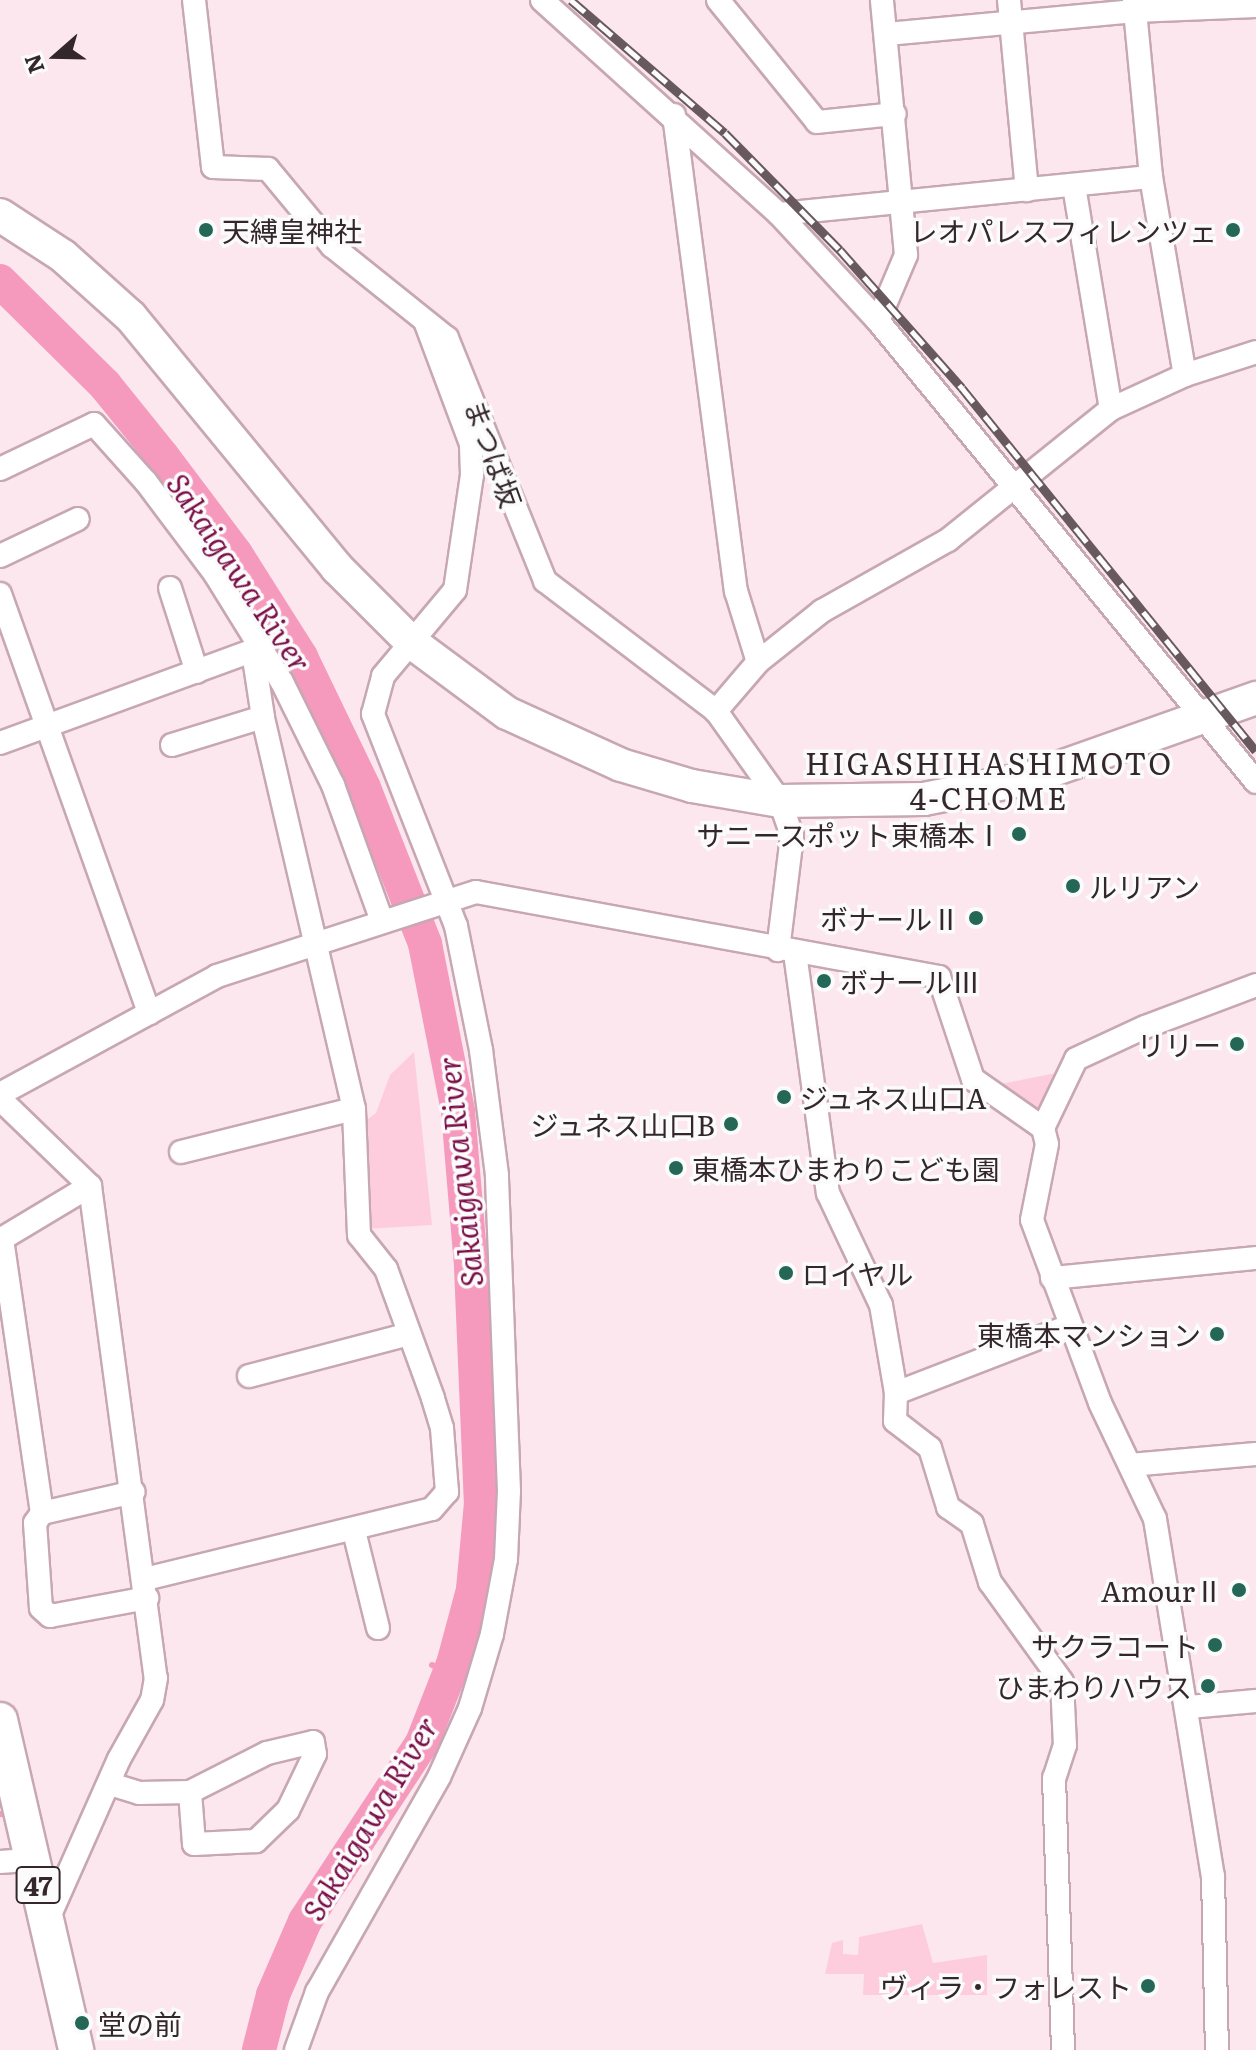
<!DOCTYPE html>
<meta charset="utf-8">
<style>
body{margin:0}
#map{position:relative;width:1256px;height:2050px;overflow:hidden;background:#fce7ee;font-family:Literata,"Noto Sans JP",serif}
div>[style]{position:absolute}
.green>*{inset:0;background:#fdcdde}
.stream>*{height:6px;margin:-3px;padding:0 3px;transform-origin:3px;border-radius:3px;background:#f599bd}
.river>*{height:34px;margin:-17px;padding:0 17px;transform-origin:17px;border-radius:17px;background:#f599bd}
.roads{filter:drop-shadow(2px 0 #c7a7b3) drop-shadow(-2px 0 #c7a7b3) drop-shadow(0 2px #c7a7b3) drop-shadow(0 -2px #c7a7b3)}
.street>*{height:22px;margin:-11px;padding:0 11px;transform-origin:11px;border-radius:11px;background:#fff}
.secondary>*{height:32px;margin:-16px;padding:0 16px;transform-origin:16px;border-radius:16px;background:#fff}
.primary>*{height:34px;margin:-17px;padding:0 17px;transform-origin:17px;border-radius:17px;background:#fff}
.rail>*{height:9px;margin-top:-4.5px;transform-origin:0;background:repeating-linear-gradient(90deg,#fbfbfb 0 18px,#68595e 0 36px);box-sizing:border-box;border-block:2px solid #68595e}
.dots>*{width:22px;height:22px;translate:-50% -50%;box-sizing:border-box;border:4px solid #fbfbfb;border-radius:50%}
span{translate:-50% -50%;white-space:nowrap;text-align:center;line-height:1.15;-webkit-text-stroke:7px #fbfbfb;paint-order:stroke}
.shield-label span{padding:2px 6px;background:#fbfbfb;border:2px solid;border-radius:6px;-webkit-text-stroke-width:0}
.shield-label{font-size:26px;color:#34272c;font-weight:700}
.poi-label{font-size:28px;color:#34272c}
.left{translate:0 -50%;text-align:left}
.right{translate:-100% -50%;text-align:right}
.street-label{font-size:28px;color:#34272c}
.water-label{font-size:30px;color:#7a0e48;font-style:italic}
.neighbourhood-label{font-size:30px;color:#34272c;letter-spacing:2px}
.north{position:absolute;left:16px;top:16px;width:80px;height:80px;-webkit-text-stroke:6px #fbfbfb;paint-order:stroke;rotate:250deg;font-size:22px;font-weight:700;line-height:32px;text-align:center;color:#34272c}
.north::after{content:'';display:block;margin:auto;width:28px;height:36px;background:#34272c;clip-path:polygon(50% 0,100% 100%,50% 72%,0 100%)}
</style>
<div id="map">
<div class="green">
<i style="clip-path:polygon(414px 1052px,432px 1225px,366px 1229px,364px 1122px,376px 1113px,390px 1075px)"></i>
<i style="clip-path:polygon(1061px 1072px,1038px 1114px,996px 1085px)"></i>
<i style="clip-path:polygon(922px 1924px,933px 1963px,987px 1955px,987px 1995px,863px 1995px,864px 1974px,825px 1974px,832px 1943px,843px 1940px,843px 1954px,858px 1955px,859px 1937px)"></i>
</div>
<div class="stream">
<i style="left:432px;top:1665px;width:20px;rotate:24deg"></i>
<i style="left:0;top:1814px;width:2px"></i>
</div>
<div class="river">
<i style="left:0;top:281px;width:148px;rotate:44.7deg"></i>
<i style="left:105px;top:385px;width:92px;rotate:51.1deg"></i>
<i style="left:163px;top:457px;width:121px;rotate:53deg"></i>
<i style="left:236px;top:554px;width:122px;rotate:57.7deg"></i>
<i style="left:301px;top:657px;width:145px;rotate:64.3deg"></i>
<i style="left:364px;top:788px;width:168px;rotate:68.6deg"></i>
<i style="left:425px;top:944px;width:170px;rotate:78.8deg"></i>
<i style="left:458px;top:1111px;width:157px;rotate:85.2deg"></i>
<i style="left:471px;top:1267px;width:236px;rotate:87.6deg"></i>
<i style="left:481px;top:1503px;width:87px;rotate:95.3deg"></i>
<i style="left:473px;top:1590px;width:77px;rotate:105.1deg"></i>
<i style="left:453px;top:1664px;width:85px;rotate:111.4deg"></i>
<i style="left:422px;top:1743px;width:213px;rotate:123.3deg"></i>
<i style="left:305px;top:1921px;width:81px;rotate:113.4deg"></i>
<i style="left:273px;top:1995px;width:57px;rotate:104.3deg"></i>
</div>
<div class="roads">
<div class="street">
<i style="left:194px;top:0;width:168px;rotate:83.5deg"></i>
<i style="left:213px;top:167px;width:55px;rotate:2.1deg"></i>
<i style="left:268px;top:169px;width:100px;rotate:50.3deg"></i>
<i style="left:332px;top:246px;width:147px;rotate:38.7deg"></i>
<i style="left:447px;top:338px;width:262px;rotate:68deg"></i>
<i style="left:545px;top:581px;width:215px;rotate:37.2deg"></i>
<i style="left:716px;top:711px;width:110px;rotate:54.6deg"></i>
<i style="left:780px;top:801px;width:37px;rotate:71deg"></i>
<i style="left:792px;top:836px;width:115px;rotate:97deg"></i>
<i style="left:542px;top:0;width:319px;rotate:42.1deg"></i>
<i style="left:779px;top:214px;width:146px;rotate:47.2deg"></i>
<i style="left:878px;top:321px;width:596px;rotate:50.65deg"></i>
<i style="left:718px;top:0;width:157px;rotate:50.9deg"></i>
<i style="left:817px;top:122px;width:78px;rotate:-5.9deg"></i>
<i style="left:1009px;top:0;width:191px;rotate:84.6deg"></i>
<i style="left:1134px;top:0;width:178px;rotate:84.5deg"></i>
<i style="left:1151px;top:177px;width:201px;rotate:80.3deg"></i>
<i style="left:887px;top:34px;width:249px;rotate:-5.3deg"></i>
<i style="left:1135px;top:11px;width:121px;rotate:-2.4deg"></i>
<i style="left:674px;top:115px;width:480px;rotate:82.6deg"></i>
<i style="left:736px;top:591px;width:74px;rotate:72.8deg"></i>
<i style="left:758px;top:662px;width:65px;rotate:130.6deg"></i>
<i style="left:1074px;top:186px;width:226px;rotate:80.6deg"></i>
<i style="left:779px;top:214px;width:374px;rotate:-5.7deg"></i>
<i style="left:878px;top:321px;width:72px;rotate:-67deg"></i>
<i style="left:906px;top:255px;width:256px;rotate:-95.4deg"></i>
<i style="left:0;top:469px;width:104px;rotate:-25.6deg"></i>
<i style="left:94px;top:424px;width:78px;rotate:48.1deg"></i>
<i style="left:146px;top:482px;width:115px;rotate:53.1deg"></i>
<i style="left:215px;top:574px;width:127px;rotate:58.2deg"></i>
<i style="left:282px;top:682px;width:115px;rotate:63.7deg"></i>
<i style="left:333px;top:785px;width:145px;rotate:70.2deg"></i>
<i style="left:0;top:556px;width:86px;rotate:-25.4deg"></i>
<i style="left:170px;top:588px;width:88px;rotate:72.2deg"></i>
<i style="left:0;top:594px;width:445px;rotate:70.4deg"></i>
<i style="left:758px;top:662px;width:82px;rotate:-38.6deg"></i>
<i style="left:822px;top:611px;width:145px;rotate:-29.4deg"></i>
<i style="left:948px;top:540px;width:209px;rotate:-38.8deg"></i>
<i style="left:1111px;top:409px;width:81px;rotate:-24.7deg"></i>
<i style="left:1185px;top:375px;width:75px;rotate:-17.9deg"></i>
<i style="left:0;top:743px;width:279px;rotate:-20.1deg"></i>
<i style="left:172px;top:745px;width:95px;rotate:-17.1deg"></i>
<i style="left:795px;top:953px;width:242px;rotate:82.2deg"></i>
<i style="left:828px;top:1193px;width:124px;rotate:64.7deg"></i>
<i style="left:881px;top:1305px;width:89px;rotate:80.3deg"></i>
<i style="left:896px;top:1393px;width:28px;rotate:92deg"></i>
<i style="left:895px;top:1421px;width:44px;rotate:37.6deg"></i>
<i style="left:930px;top:1448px;width:62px;rotate:73deg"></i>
<i style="left:948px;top:1507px;width:29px;rotate:35deg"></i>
<i style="left:972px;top:1524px;width:61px;rotate:72.8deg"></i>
<i style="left:990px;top:1582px;width:123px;rotate:54.2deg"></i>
<i style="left:1062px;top:1682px;width:63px;rotate:87.3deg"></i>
<i style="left:1065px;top:1745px;width:35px;rotate:108deg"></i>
<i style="left:1054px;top:1778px;width:272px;rotate:88.1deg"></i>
<i style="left:0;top:1094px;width:247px;rotate:-28.5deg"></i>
<i style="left:217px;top:976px;width:272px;rotate:-18deg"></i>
<i style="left:476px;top:892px;width:471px;rotate:10.4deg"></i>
<i style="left:939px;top:977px;width:108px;rotate:71.6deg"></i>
<i style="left:973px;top:1079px;width:85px;rotate:35deg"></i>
<i style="left:1043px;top:1128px;width:16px;rotate:76deg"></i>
<i style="left:1047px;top:1144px;width:77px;rotate:101.2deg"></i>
<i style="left:1032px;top:1220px;width:195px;rotate:69.6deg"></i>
<i style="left:1100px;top:1403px;width:128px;rotate:64.6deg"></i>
<i style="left:1155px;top:1519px;width:362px;rotate:80.8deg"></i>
<i style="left:1213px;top:1876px;width:174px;rotate:88.7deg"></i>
<i style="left:0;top:1099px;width:125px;rotate:44deg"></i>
<i style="left:90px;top:1186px;width:496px;rotate:82.4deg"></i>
<i style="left:156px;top:1678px;width:22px;rotate:100deg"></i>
<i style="left:152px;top:1700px;width:68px;rotate:119.2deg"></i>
<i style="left:119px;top:1759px;width:180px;rotate:113.9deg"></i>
<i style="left:1043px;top:1128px;width:76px;rotate:-64.4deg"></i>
<i style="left:1076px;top:1059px;width:76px;rotate:-24.9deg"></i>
<i style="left:1145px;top:1027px;width:119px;rotate:-20.7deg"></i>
<i style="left:181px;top:1152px;width:178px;rotate:-14deg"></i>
<i style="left:2px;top:1239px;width:277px;rotate:81.7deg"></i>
<i style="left:42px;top:1513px;width:12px;rotate:125deg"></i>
<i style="left:35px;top:1523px;width:85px;rotate:86deg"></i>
<i style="left:41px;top:1608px;width:12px;rotate:42deg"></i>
<i style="left:50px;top:1616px;width:99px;rotate:-10.5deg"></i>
<i style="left:0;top:1240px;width:105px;rotate:-31deg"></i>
<i style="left:1052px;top:1278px;width:205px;rotate:-5.6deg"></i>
<i style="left:249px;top:1376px;width:165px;rotate:-14.7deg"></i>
<i style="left:896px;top:1393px;width:186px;rotate:-21.1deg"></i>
<i style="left:1130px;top:1465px;width:126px;rotate:-5deg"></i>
<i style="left:42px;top:1513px;width:94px;rotate:-12.9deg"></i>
<i style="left:354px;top:1531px;width:100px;rotate:76.1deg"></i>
<i style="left:145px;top:1579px;width:295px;rotate:-13.7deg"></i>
<i style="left:432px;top:1509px;width:23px;rotate:-49deg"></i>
<i style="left:447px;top:1492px;width:64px;rotate:-94.5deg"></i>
<i style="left:442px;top:1428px;width:31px;rotate:-107deg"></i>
<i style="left:433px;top:1398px;width:137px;rotate:-110deg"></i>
<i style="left:386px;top:1269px;width:43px;rotate:-128.5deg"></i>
<i style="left:359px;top:1235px;width:126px;rotate:-92.3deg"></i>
<i style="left:354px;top:1109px;width:402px;rotate:-103.1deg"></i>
<i style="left:263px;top:717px;width:66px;rotate:-98.7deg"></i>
<i style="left:1189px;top:1707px;width:67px;rotate:-5.1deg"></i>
<i style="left:110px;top:1784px;width:30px;rotate:17deg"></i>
<i style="left:139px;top:1793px;width:51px;rotate:-1.1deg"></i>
<i style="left:190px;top:1792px;width:86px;rotate:-26.9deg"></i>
<i style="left:267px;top:1753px;width:47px;rotate:-13.4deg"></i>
<i style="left:313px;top:1742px;width:12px;rotate:81deg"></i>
<i style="left:315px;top:1754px;width:62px;rotate:115.7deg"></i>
<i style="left:288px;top:1810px;width:45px;rotate:135.9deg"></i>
<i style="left:256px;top:1841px;width:62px;rotate:177.2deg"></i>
<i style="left:194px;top:1844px;width:52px;rotate:-94.4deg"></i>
<i style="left:0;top:1862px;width:32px;rotate:-4deg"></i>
<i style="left:296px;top:2050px;width:62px;rotate:-70.1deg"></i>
<i style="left:317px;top:1992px;width:247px;rotate:-60.4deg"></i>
<i style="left:439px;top:1777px;width:76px;rotate:-65.8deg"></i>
<i style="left:470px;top:1708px;width:77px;rotate:-73.4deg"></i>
<i style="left:492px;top:1634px;width:76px;rotate:-79.4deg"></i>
<i style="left:506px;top:1559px;width:68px;rotate:-87.5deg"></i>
<i style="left:509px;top:1491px;width:316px;rotate:-92.2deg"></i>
<i style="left:497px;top:1175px;width:126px;rotate:-97.3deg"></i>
<i style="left:481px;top:1050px;width:126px;rotate:-101.4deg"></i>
<i style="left:456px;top:926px;width:228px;rotate:-111.4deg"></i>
<i style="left:373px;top:714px;width:39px;rotate:-75deg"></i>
<i style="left:383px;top:676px;width:112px;rotate:-50.1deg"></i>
<i style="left:455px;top:590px;width:116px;rotate:-81.6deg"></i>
<i style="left:472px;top:475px;width:31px;rotate:-92deg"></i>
<i style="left:471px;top:444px;width:131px;rotate:-110.5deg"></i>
</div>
<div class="secondary">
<i style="left:0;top:215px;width:75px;rotate:33.1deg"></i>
<i style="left:63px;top:256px;width:91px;rotate:41.9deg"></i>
<i style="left:131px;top:317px;width:325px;rotate:50.6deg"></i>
<i style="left:337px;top:568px;width:105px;rotate:45deg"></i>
<i style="left:411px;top:642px;width:119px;rotate:36.5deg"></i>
<i style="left:507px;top:713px;width:125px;rotate:24.5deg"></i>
<i style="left:621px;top:765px;width:74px;rotate:16.5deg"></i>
<i style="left:692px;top:786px;width:89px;rotate:9.7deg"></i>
<i style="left:780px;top:801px;width:144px;rotate:-0.8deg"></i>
<i style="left:924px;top:799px;width:108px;rotate:-11.2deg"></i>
<i style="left:1030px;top:778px;width:240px;rotate:-19.5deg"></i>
</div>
<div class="primary">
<i style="left:0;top:1720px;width:339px;rotate:77deg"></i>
</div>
</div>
<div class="rail">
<i style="left:571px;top:0;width:203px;rotate:40.8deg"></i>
<i style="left:725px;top:133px;width:164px;rotate:45.5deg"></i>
<i style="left:840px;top:250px;width:184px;rotate:48.5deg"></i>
<i style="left:962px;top:388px;width:467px;rotate:51deg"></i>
</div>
<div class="dots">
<i style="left:206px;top:230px;background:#246757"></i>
<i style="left:1233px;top:230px;background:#246757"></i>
<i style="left:1019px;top:834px;background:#246757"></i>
<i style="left:1073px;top:886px;background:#246757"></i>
<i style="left:976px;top:918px;background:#246757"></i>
<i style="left:824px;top:981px;background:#246757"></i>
<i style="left:1237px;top:1044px;background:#246757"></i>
<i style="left:784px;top:1097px;background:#246757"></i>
<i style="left:731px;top:1124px;background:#246757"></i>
<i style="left:676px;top:1168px;background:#246757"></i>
<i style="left:786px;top:1273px;background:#246757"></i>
<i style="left:1217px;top:1334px;background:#246757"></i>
<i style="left:1239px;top:1590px;background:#246757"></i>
<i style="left:1215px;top:1645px;background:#246757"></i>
<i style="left:1208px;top:1686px;background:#246757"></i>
<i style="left:1148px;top:1986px;background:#246757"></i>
<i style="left:82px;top:2023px;background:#246757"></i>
</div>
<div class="shield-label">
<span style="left:38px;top:1885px">47</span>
</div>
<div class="poi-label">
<span class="left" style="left:222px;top:230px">天縛皇神社</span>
<span class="right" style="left:1217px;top:230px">レオパレスフィレンツェ</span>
<span class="right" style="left:1003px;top:834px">サニースポット東橋本Ⅰ</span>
<span class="left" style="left:1089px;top:886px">ルリアン</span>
<span class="right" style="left:960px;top:918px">ボナールⅡ</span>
<span class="left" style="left:840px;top:981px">ボナールⅢ</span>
<span class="right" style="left:1221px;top:1044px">リリー</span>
<span class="left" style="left:800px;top:1097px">ジュネス山口A</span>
<span class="right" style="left:715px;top:1124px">ジュネス山口B</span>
<span class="left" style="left:692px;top:1168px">東橋本ひまわりこども園</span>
<span class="left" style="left:802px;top:1273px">ロイヤル</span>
<span class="right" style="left:1201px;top:1334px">東橋本マンション</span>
<span class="right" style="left:1223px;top:1590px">AmourⅡ</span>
<span class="right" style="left:1199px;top:1645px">サクラコート</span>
<span class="right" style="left:1192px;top:1686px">ひまわりハウス</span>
<span class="right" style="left:1132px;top:1986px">ヴィラ・フォレスト</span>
<span class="left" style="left:98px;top:2023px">堂の前</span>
</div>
<div class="street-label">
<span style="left:494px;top:453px;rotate:70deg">まつば坂</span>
</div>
<div class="water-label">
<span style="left:240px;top:572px;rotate:56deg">Sakaigawa River</span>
<span style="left:459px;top:1172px;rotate:-96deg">Sakaigawa River</span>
<span style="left:369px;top:1818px;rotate:-59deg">Sakaigawa River</span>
</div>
<div class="neighbourhood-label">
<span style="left:989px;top:779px">HIGASHIHASHIMOTO<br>4-CHOME</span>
</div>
<div class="north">N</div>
</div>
